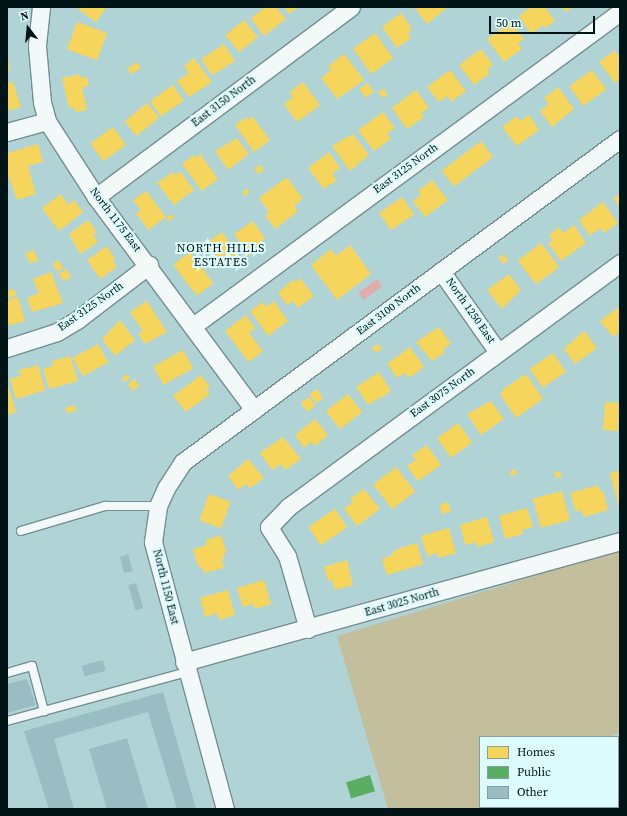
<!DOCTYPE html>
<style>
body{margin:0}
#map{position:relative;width:627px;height:816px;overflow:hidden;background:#b0d3d5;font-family:"Source Serif 4",serif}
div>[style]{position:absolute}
.green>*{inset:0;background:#c3be9c}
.water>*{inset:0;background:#e0acac;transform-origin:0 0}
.homes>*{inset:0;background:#f6d55c;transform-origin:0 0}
.public>*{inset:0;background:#5aae61;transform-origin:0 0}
.building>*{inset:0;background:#9abdc3;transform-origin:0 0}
.roads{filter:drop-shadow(1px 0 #748f91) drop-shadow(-1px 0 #748f91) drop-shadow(0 1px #748f91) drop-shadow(0 -1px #748f91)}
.lane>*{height:8px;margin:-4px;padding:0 4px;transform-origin:4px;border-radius:4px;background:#f3f8f9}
.street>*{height:17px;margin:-8.5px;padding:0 8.5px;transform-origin:8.5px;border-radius:8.5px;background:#f3f8f9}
span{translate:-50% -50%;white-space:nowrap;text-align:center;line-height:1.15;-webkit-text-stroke:4px #dcfbfc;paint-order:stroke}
.street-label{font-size:11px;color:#001315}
.neighbourhood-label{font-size:12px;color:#001315;letter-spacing:1px}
.frame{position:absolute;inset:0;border:8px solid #001315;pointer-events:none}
.legend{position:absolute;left:479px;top:736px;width:140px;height:72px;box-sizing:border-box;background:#dcfbfc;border:1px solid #849ea0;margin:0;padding:5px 7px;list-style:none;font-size:12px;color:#001315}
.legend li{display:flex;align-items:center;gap:8px;height:20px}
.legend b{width:20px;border:1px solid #849ea0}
.north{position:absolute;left:8px;top:8px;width:40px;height:40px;-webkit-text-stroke:3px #dcfbfc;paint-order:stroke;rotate:344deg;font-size:11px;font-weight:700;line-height:16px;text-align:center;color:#001315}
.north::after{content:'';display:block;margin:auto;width:14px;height:18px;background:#001315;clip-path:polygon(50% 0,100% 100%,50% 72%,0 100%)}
.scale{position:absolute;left:489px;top:16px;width:106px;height:18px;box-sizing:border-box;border:2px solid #001315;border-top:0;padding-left:5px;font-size:12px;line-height:14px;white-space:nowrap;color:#001315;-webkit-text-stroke:3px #dcfbfc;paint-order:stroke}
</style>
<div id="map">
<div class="green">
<i style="clip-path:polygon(620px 550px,620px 733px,608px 737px,480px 737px,480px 807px,606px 809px,388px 809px,337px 636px)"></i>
</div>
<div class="water">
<i style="left:377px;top:279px;width:9px;height:23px;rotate:54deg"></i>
</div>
<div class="homes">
<i style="clip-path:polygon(80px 7px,107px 7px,96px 22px,78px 9px)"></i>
<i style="clip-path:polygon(266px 7px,276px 7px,286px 19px,264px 36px,251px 18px)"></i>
<i style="clip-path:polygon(284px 7px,299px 7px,289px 14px)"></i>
<i style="clip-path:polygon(414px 7px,448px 7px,427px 24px)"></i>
<i style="clip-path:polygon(531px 7px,545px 7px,555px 21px,545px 28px,543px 25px,531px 34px,519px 16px)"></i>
<i style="clip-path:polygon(562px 7px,573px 7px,566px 12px)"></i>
<i style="clip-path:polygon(401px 13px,412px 29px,408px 33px,411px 38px,397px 48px,382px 27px)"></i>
<i style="left:244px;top:20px;width:22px;height:24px;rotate:51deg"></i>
<i style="left:77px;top:22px;width:32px;height:29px;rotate:20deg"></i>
<i style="clip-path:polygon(511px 22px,524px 39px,518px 43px,522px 49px,504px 62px,487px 39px)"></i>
<i style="left:375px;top:33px;width:31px;height:27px;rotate:54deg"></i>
<i style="left:224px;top:44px;width:20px;height:27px;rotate:57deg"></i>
<i style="clip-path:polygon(481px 49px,493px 65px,487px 69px,490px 73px,474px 85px,459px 65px)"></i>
<i style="clip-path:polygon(7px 51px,10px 71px,7px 71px)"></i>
<i style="clip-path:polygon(614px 51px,620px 56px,620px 79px,615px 83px,599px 62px)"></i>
<i style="clip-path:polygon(344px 54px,364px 80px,337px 99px,321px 78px,331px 70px,328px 66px)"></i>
<i style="clip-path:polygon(194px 58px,212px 82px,189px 97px,177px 81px,189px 73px,184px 66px)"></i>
<i style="left:137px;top:62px;width:7px;height:12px;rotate:56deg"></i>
<i style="clip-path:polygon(450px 70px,466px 91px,451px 102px,447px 96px,439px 102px,427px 87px)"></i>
<i style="left:592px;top:70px;width:24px;height:28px;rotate:54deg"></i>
<i style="clip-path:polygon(80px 74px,81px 78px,87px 77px,89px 86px,82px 87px,87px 110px,75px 112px,74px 107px,69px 108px,62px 78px)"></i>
<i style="clip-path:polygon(13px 82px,21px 107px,7px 111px,7px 83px)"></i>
<i style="clip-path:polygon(303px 82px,320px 105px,297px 122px,284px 104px,293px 97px,290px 92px)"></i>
<i style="left:367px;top:83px;width:11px;height:10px;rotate:52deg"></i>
<i style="left:173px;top:85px;width:19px;height:28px;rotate:55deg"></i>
<i style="clip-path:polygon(558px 87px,574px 109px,552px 127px,540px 111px,549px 104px,544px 98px)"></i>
<i style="clip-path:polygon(383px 89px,388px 94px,383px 98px,378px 92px)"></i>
<i style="clip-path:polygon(416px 90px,429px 108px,421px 113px,424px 117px,407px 129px,392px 108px)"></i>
<i style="left:147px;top:103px;width:19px;height:29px;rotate:51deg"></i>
<i style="clip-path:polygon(383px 112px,395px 128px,387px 134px,391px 139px,374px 151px,358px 130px)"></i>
<i style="clip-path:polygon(529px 115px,539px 130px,517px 146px,502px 127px,517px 116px,520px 121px)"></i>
<i style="clip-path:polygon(252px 116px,270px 140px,254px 152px,235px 125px,246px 117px,248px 120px)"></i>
<i style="left:113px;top:127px;width:22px;height:28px;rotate:54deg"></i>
<i style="clip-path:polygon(353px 134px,369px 155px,350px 171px,332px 146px)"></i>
<i style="clip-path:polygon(237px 138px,249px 154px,228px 170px,215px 151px)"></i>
<i style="left:481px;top:141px;width:20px;height:49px;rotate:53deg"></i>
<i style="clip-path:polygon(38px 144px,43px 162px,28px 166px,36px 194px,17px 200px,7px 172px,7px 153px)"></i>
<i style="clip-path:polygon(329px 152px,340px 168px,332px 174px,337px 180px,324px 189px,308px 168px)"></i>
<i style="clip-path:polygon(200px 154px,218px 179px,202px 191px,182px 164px,194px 155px,196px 158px)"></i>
<i style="clip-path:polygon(260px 165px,264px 170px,258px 174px,254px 169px)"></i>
<i style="clip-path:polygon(180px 171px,194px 190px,174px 205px,157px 183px,173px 172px,175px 175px)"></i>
<i style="clip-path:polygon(284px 179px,288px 179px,303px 199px,294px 206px,298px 211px,275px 229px,265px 215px,269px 212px,259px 198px)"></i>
<i style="clip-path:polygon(432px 180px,448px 200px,425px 217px,413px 201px,421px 195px,418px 191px)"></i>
<i style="clip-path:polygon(247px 189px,250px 192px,244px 196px,242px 192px)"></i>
<i style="clip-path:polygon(146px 191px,166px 217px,148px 230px,136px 213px,141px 210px,133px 200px)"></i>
<i style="clip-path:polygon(61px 194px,68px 205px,74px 200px,83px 212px,59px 231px,42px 208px)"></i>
<i style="clip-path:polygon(620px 194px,620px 208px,613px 198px)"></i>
<i style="left:402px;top:197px;width:21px;height:28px;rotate:55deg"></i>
<i style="clip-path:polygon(603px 202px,618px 223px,604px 233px,600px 228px,590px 236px,579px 220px)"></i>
<i style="clip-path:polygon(172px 214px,174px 217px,169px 221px,166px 218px)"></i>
<i style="clip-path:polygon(88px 220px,97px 232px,93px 234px,98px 242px,80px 254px,69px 234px)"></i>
<i style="clip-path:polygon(253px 221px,265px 239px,260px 243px,262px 247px,249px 256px,234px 234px)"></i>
<i style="clip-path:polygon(574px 225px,586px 243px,561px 261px,548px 243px,553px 240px,549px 235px,559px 227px,563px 233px)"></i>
<i style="clip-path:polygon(222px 232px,241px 259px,230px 267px,228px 264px,221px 269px,204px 245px)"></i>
<i style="left:541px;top:243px;width:30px;height:29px;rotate:53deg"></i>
<i style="clip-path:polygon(350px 245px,371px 274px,337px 300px,311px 265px,331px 249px,336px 256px)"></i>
<i style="clip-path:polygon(107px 246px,115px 259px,113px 261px,117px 267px,100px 279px,87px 260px)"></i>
<i style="left:34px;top:250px;width:11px;height:9px;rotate:68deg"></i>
<i style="left:190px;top:252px;width:39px;height:21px;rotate:53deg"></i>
<i style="left:503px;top:254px;width:8px;height:6px;rotate:50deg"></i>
<i style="left:58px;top:260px;width:9px;height:7px;rotate:54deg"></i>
<i style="left:66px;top:269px;width:9px;height:9px;rotate:54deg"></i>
<i style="clip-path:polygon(51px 272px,63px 303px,32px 312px,27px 298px,39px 293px,33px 279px)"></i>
<i style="clip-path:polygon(509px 274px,521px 290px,502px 309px,487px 290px)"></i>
<i style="clip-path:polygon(300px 278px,314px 296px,298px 308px,293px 301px,287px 305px,278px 293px,293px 280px,295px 282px)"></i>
<i style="clip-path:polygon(14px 289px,16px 296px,7px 298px,7px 291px)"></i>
<i style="clip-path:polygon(18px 297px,25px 321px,7px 326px,7px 300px)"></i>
<i style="clip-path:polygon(147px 301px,167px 332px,145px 344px,138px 334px,143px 331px,130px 312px)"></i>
<i style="clip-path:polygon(274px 301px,288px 321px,268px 336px,250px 311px,263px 302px,266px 307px)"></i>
<i style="clip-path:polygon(620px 306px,620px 332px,613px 337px,600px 321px)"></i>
<i style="clip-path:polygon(246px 315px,255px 328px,249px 333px,263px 351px,249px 362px,225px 331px)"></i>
<i style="clip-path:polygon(120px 320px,135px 340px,115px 356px,102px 339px)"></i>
<i style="clip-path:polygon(439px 327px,451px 344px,443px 349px,445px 352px,432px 361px,416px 342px)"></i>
<i style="clip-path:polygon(584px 331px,597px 348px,575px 364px,564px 349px)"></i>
<i style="left:98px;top:344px;width:21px;height:29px;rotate:61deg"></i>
<i style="clip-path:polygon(378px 344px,382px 349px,376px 353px,372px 348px)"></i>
<i style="clip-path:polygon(410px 347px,424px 367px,409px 378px,405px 373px,397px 378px,387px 364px)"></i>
<i style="left:183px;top:350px;width:21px;height:34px;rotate:61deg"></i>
<i style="left:553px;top:353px;width:23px;height:28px;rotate:56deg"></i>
<i style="clip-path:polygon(70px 356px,78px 381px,49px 389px,43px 369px,53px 366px,52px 361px)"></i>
<i style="clip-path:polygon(38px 365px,45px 390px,16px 399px,10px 379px,21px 376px,19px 370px)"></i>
<i style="clip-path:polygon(379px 372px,391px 391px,380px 399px,378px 395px,378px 399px,368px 405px,356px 387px)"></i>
<i style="left:127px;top:374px;width:5px;height:7px;rotate:53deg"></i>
<i style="clip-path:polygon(526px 374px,543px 399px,516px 418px,500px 394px,503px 392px,502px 390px)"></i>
<i style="clip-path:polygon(201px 375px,210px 387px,206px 390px,210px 394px,186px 412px,173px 396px)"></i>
<i style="clip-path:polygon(135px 379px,139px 386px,132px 391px,128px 384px)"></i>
<i style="clip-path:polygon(7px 381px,16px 412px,7px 415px)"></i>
<i style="left:317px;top:389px;width:11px;height:9px;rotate:56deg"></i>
<i style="left:348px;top:394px;width:23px;height:28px;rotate:52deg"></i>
<i style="left:309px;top:397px;width:11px;height:10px;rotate:56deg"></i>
<i style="clip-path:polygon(491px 401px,504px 419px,481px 435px,467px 414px)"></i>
<i style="left:605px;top:402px;width:15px;height:28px;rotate:4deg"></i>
<i style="clip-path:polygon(75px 405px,76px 411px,67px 413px,65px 408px)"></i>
<i style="clip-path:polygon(315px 419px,328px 435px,315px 446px,311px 442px,304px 448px,295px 435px)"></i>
<i style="left:458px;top:423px;width:24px;height:26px;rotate:54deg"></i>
<i style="clip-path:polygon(283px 437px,301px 459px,285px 470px,281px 464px,272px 470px,260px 453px)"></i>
<i style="clip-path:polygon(427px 445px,441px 465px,418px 481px,407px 466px,416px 460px,412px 455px)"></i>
<i style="clip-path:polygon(248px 459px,264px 478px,250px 488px,246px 484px,238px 490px,228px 476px)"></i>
<i style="left:396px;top:467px;width:31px;height:29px;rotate:52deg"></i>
<i style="clip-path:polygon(516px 469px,517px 474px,511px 476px,510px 471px)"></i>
<i style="clip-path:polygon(620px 470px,620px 507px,619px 508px,610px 473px)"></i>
<i style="left:560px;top:471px;width:6px;height:6px;rotate:72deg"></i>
<i style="clip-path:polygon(598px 485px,599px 491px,603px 490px,608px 510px,584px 517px,581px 510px,576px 512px,570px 493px)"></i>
<i style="clip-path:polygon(364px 489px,380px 509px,357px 526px,344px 509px,353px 502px,350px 499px)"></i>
<i style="left:562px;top:491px;width:30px;height:30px;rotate:75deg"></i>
<i style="left:209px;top:494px;width:23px;height:28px;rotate:20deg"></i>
<i style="left:448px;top:502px;width:10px;height:9px;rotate:73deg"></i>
<i style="clip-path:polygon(527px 508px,533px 527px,522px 530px,523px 534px,505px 539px,499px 516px)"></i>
<i style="left:335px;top:509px;width:22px;height:32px;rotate:56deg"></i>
<i style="clip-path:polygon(487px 517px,494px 542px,477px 547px,476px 542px,465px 545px,460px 525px)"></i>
<i style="clip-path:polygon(449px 528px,456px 553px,439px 558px,437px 553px,427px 556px,421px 536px)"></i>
<i style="clip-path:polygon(221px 535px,226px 551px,222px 561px,224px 568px,204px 573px,202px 567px,200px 568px,197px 563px,193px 549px,207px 545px,206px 540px)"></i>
<i style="clip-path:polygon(417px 543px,423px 564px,387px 575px,382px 559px,393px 555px,392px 552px,400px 548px)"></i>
<i style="clip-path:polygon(347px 560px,353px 585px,335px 590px,332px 580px,328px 581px,324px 567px)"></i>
<i style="clip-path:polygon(264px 580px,271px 604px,255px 609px,253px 604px,243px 607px,237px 588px)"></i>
<i style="clip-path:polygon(228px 590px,235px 615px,219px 620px,217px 613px,205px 617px,200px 598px)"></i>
</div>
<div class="public">
<i style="left:370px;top:775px;width:17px;height:25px;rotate:73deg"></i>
</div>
<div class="building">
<i style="clip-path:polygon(128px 554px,133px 571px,124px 573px,120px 557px)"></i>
<i style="left:136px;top:583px;width:26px;height:8px;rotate:74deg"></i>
<i style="left:103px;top:660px;width:11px;height:22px;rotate:75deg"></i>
<i style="clip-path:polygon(27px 679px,36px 705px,7px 713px,7px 684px)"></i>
<i style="clip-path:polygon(163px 692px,196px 809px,177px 809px,148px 712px,54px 739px,74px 809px,49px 809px,24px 731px)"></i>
<i style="clip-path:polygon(127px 738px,148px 809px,107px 809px,89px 749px)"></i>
<i style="left:620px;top:740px;width:11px;height:2px;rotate:90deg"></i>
<i style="clip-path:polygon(618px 766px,620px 766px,618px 790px)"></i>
<i style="clip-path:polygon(620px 803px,620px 809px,610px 809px,610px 807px,618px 807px)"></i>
</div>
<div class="roads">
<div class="lane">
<i style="left:21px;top:531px;width:88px;rotate:-16.6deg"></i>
<i style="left:105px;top:506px;width:53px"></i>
<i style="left:7px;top:673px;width:26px;rotate:-16deg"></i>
<i style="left:32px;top:666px;width:47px;rotate:75.1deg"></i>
<i style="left:7px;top:721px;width:187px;rotate:-15.2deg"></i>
</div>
<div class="street">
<i style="left:41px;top:7px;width:39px;rotate:96deg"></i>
<i style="left:37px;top:46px;width:56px;rotate:84.9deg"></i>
<i style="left:42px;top:102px;width:20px;rotate:75deg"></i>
<i style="left:47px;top:121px;width:90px;rotate:57.2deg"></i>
<i style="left:96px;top:197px;width:265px;rotate:53.4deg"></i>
<i style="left:7px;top:132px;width:41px;rotate:-15.4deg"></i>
<i style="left:96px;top:197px;width:318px;rotate:-36.7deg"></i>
<i style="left:441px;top:271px;width:99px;rotate:54.9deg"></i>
<i style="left:193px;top:326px;width:530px;rotate:-36.33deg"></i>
<i style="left:7px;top:348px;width:52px;rotate:-17.7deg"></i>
<i style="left:57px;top:332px;width:23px;rotate:-31deg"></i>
<i style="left:77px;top:320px;width:91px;rotate:-37.4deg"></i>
<i style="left:308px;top:629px;width:76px;rotate:-106deg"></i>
<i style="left:287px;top:556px;width:34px;rotate:-122deg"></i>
<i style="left:269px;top:527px;width:28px;rotate:-46deg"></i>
<i style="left:288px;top:507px;width:412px;rotate:-36.3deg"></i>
<i style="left:184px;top:662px;width:452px;rotate:-15.5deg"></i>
<i style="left:225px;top:809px;width:277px;rotate:-105.1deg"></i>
<i style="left:153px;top:542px;width:36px;rotate:-82deg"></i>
<i style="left:158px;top:506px;width:20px;rotate:-66deg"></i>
<i style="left:166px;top:488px;width:31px;rotate:-57deg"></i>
<i style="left:183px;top:462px;width:543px;rotate:-36.47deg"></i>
</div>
</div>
<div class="street-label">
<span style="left:224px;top:102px;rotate:-37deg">East 3150 North</span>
<span style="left:406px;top:169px;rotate:-36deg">East 3125 North</span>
<span style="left:115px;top:220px;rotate:53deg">North 1175 East</span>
<span style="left:91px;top:307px;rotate:-35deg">East 3125 North</span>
<span style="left:389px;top:310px;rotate:-37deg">East 3100 North</span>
<span style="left:470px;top:311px;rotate:55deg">North 1250 East</span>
<span style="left:443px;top:393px;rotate:-36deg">East 3075 North</span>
<span style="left:165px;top:587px;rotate:76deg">North 1150 East</span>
<span style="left:402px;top:603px;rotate:-16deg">East 3025 North</span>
</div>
<div class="neighbourhood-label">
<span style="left:221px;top:256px">NORTH HILLS<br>ESTATES</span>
</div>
<div class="frame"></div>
<ul class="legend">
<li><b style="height:11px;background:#f6d55c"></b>Homes</li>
<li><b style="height:11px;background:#5aae61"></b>Public</li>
<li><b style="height:11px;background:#9abdc3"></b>Other</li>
</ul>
<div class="north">N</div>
<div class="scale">50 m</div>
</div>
